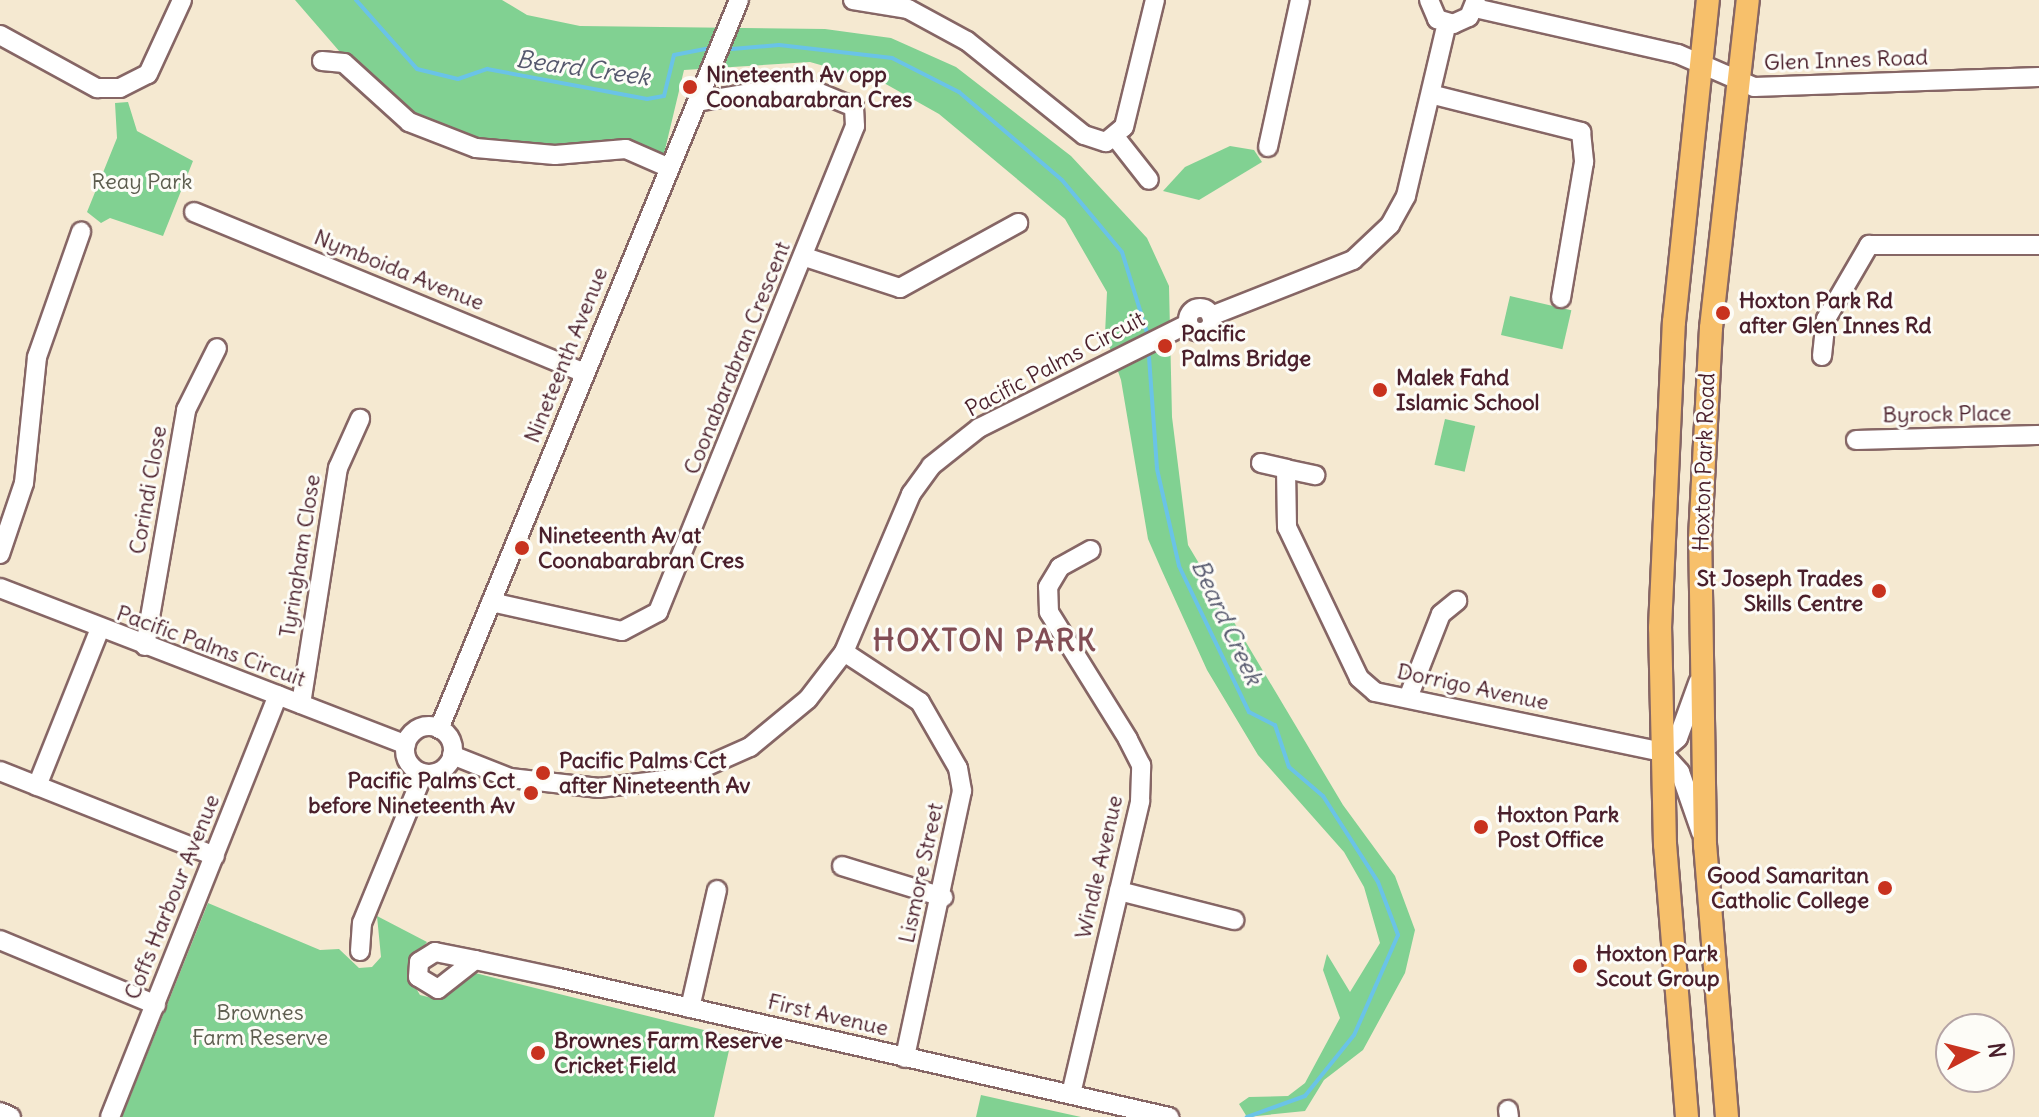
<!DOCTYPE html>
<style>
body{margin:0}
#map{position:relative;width:2039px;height:1117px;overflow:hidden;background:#f5e9d1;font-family:Delius,sans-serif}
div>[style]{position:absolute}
.green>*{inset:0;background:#81d192;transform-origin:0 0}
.stream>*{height:4px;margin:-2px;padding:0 2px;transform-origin:2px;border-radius:2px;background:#6ac3e7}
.roads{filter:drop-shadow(2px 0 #866665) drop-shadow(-2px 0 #866665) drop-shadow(0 2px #866665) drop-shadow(0 -2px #866665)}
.minor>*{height:18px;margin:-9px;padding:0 9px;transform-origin:9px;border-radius:9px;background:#fff}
.minor>.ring{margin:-9px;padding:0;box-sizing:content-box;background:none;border:18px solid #fff;border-radius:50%}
.major>*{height:22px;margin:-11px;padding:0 11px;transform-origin:11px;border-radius:11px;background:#f7c06b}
.dots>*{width:22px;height:22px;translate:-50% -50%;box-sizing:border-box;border:4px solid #fdfcf7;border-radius:50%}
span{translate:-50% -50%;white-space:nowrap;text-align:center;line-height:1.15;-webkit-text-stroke:6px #fdfcf7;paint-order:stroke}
.street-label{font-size:22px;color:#4a1f2b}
.poi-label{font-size:22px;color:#4a1f2b;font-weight:700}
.left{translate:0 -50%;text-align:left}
.right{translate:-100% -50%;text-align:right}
.park-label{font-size:22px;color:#5d5d4f}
.water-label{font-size:24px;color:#55586d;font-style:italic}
.district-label{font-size:30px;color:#824d55;font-weight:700;letter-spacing:2px}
.north{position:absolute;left:1935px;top:1013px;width:80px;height:80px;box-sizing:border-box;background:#fdfcf7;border:2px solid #b5a4a5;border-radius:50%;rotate:83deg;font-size:22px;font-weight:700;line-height:32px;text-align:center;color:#4a1f2b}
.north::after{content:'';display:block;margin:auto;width:28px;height:36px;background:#c8321e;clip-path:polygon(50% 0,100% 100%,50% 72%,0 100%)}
</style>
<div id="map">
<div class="green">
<i style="clip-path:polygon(295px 0,502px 0,527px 15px,580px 26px,825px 29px,891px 38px,956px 67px,1071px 156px,1147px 238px,1169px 286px,1172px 417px,1188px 545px,1343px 805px,1395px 876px,1415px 930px,1405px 973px,1363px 1050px,1324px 1080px,1305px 1111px,1247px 1117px,1239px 1104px,1249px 1097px,1288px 1096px,1305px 1083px,1340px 1018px,1323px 970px,1327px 954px,1350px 992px,1380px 943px,1364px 887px,1344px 852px,1258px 755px,1207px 670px,1162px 571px,1148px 539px,1121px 380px,1105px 334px,1107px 292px,1065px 219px,939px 114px,884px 83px,810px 62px,684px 70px,663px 158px,533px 159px,422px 128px,359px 74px)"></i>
<i style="clip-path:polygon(128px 102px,137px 131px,193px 161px,163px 236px,110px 218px,101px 223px,87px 212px,117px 138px,115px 103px)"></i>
<i style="clip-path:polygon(1230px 146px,1254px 150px,1262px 162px,1199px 200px,1163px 191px,1185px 167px)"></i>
<i style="left:1510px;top:296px;width:63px;height:40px;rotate:13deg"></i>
<i style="left:1445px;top:419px;width:31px;height:47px;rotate:13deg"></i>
<i style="clip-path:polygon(208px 903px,320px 950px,339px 949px,359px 968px,372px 967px,381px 957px,377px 916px,427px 942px,410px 963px,410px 978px,420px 995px,436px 999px,475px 973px,732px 1037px,714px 1117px,122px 1117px)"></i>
<i style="clip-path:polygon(981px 1095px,1081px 1117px,976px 1117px)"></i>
</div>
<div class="stream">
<i style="left:356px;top:0;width:92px;rotate:48.5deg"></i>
<i style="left:417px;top:69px;width:42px;rotate:13.7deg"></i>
<i style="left:458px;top:79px;width:31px;rotate:-19deg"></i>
<i style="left:487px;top:69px;width:163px;rotate:10.6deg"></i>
<i style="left:647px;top:99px;width:17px;rotate:-10deg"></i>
<i style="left:664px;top:96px;width:42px;rotate:-76.3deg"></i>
<i style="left:674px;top:55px;width:37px;rotate:-11deg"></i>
<i style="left:732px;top:49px;width:47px;rotate:-4.9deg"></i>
<i style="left:779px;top:45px;width:114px;rotate:6.6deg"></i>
<i style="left:892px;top:58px;width:75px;rotate:26.9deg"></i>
<i style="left:959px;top:92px;width:135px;rotate:40.5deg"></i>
<i style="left:1062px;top:180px;width:94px;rotate:50.2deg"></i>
<i style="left:1122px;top:252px;width:85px;rotate:72.8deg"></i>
<i style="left:1149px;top:357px;width:112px;rotate:85.9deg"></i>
<i style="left:1157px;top:469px;width:99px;rotate:77.2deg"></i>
<i style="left:1179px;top:566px;width:162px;rotate:64.4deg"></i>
<i style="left:1249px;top:712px;width:29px;rotate:27deg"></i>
<i style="left:1275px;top:725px;width:44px;rotate:71.6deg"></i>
<i style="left:1289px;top:767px;width:45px;rotate:40.5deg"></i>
<i style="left:1323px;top:796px;width:102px;rotate:57.4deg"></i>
<i style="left:1378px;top:882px;width:57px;rotate:69.3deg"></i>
<i style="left:1398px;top:935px;width:109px;rotate:113.7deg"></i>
<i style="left:1354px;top:1035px;width:78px;rotate:128.8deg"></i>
<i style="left:1305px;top:1096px;width:62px;rotate:160.1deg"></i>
</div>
<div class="roads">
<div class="minor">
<i style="left:853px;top:0;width:56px;rotate:9.3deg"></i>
<i style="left:908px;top:9px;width:67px;rotate:28.5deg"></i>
<i style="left:967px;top:41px;width:150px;rotate:38.8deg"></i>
<i style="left:1084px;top:135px;width:23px;rotate:18deg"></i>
<i style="left:1106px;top:142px;width:23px;rotate:-40deg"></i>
<i style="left:1124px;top:127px;width:131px;rotate:-76.3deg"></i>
<i style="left:1429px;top:0;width:21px;rotate:67deg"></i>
<i style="left:1437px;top:19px;width:17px;rotate:17deg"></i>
<i style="left:1453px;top:24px;width:17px;rotate:-24deg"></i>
<i style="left:1469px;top:17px;width:18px;rotate:-68deg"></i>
<i style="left:1475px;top:8px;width:208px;rotate:12.8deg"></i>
<i style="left:1678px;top:54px;width:83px;rotate:23.5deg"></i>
<i style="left:1754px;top:87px;width:285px;rotate:-2deg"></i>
<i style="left:0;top:35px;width:111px;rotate:28.7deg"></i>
<i style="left:97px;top:88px;width:23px"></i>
<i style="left:120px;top:88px;width:31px;rotate:-27deg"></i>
<i style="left:148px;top:74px;width:81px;rotate:-65.3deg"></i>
<i style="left:322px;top:61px;width:22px;rotate:5deg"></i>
<i style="left:344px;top:63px;width:88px;rotate:42.2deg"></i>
<i style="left:409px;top:122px;width:72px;rotate:21.2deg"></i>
<i style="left:476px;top:148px;width:79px;rotate:5.1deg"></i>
<i style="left:555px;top:155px;width:71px;rotate:-4.8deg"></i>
<i style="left:626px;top:149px;width:45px;rotate:23.7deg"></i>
<i style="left:1434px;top:95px;width:152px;rotate:14.1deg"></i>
<i style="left:1581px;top:132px;width:30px;rotate:84deg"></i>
<i style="left:1584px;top:162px;width:138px;rotate:99.6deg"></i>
<i style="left:1116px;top:138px;width:53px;rotate:51.8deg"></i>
<i style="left:1268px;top:147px;width:150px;rotate:-77.7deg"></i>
<i style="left:194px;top:212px;width:423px;rotate:22.4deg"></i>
<i style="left:805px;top:257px;width:100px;rotate:18.1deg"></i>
<i style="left:900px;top:288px;width:135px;rotate:-28.8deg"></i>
<i class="ring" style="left:1188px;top:308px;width:6px;height:6px"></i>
<i style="left:1211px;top:316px;width:153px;rotate:-21.5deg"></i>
<i style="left:1353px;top:260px;width:51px;rotate:-43.4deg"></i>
<i style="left:1390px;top:225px;width:33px;rotate:-61deg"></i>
<i style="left:1406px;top:196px;width:178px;rotate:-76.7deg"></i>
<i style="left:1822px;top:356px;width:37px;rotate:-84deg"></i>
<i style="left:1826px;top:319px;width:86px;rotate:-59.8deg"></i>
<i style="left:1869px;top:245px;width:170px"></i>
<i style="left:1856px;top:440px;width:183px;rotate:-1.6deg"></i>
<i style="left:1261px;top:463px;width:26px;rotate:13deg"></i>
<i style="left:1286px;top:469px;width:58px;rotate:89deg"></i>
<i style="left:1287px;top:527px;width:167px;rotate:64.5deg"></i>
<i style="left:1359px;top:678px;width:21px;rotate:41deg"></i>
<i style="left:1375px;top:692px;width:293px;rotate:11.8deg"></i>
<i style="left:1662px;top:752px;width:27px;rotate:48deg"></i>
<i style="left:1680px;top:772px;width:64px;rotate:70.7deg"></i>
<i style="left:1286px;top:469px;width:30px;rotate:12deg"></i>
<i style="left:0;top:554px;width:75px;rotate:-71.3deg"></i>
<i style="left:24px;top:483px;width:127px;rotate:-84.1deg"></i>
<i style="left:37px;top:357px;width:133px;rotate:-70.6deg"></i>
<i style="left:0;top:588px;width:435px;rotate:21.1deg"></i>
<i style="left:491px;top:602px;width:134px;rotate:12.5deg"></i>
<i style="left:622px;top:631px;width:41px;rotate:-27.8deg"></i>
<i style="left:658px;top:612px;width:524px;rotate:-67.93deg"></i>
<i style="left:855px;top:126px;width:19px;rotate:-93deg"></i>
<i style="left:854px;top:107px;width:42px;rotate:-157.7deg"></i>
<i style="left:815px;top:91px;width:36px;rotate:-175deg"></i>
<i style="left:779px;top:88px;width:83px;rotate:170.3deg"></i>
<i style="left:145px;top:646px;width:240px;rotate:-80.1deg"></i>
<i style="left:186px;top:410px;width:69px;rotate:-63.4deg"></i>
<i style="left:844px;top:652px;width:91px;rotate:33.3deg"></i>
<i style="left:920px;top:702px;width:76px;rotate:60.1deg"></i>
<i style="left:958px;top:768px;width:23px;rotate:80deg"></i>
<i style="left:962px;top:791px;width:273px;rotate:102.1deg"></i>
<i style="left:1408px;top:698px;width:90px;rotate:-68.6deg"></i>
<i style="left:1441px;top:614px;width:21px;rotate:-39deg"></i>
<i style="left:301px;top:704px;width:239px;rotate:-81.1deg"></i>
<i style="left:338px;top:468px;width:54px;rotate:-65.8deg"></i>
<i class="ring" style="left:405px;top:726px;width:30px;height:30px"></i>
<i style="left:439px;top:729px;width:788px;rotate:-67.63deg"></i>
<i style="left:1662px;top:752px;width:21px;rotate:-41deg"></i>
<i style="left:1678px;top:738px;width:59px;rotate:-70deg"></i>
<i style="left:452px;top:755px;width:62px;rotate:21.6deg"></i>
<i style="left:510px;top:778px;width:90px;rotate:6.4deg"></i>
<i style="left:599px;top:788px;width:82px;rotate:-7deg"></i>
<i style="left:680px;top:778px;width:77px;rotate:-23.9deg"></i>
<i style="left:750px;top:747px;width:75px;rotate:-39.6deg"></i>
<i style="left:808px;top:699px;width:59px;rotate:-52.5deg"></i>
<i style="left:844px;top:652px;width:172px;rotate:-67deg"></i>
<i style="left:911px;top:494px;width:34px;rotate:-54deg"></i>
<i style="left:931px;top:466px;width:61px;rotate:-38.4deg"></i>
<i style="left:979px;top:428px;width:233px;rotate:-26.5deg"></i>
<i style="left:0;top:771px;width:231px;rotate:21.6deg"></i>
<i style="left:37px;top:786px;width:167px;rotate:-68.2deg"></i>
<i style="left:842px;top:866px;width:106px;rotate:17.1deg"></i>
<i style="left:1119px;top:891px;width:119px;rotate:14.2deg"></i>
<i style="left:0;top:940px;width:169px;rotate:22.6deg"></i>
<i style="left:360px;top:951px;width:28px;rotate:-86deg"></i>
<i style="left:362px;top:923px;width:161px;rotate:-67.7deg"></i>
<i style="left:475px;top:960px;width:47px;rotate:141.9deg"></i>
<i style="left:438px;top:989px;width:23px;rotate:-149deg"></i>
<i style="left:418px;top:977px;width:15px;rotate:-86deg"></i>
<i style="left:419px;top:962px;width:19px;rotate:-32deg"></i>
<i style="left:435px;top:952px;width:41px;rotate:11.3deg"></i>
<i style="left:475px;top:960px;width:86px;rotate:12.1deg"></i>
<i style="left:559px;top:978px;width:626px;rotate:12.84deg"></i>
<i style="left:690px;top:1008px;width:121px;rotate:-77.1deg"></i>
<i style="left:1071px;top:1094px;width:301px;rotate:-76.7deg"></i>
<i style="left:1140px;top:801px;width:36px;rotate:-88deg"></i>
<i style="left:1141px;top:765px;width:29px;rotate:-117deg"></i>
<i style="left:1128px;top:739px;width:150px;rotate:-121.9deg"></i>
<i style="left:1049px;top:612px;width:25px;rotate:-92deg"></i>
<i style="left:1048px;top:587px;width:23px;rotate:-59deg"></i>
<i style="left:1060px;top:567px;width:35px;rotate:-29deg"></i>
<i style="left:1508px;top:1110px;width:7px;rotate:82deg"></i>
<i style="left:0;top:1112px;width:12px;rotate:24deg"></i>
<i style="left:110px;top:1117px;width:454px;rotate:-68.3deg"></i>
</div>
<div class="major">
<i style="left:1687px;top:1117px;width:273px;rotate:-94.6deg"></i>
<i style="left:1665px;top:845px;width:217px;rotate:-91.3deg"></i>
<i style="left:1660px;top:628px;width:306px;rotate:-87.4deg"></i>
<i style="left:1674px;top:322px;width:324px;rotate:-84deg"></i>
<i style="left:1727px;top:1117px;width:272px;rotate:-94.6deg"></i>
<i style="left:1705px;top:846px;width:308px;rotate:-90.9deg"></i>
<i style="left:1700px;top:538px;width:210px;rotate:-87deg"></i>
<i style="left:1711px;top:328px;width:330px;rotate:-83.6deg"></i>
</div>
</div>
<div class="dots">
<i style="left:690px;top:87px;background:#c8321e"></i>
<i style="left:1723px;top:313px;background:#c8321e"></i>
<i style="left:1165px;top:346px;background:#c8321e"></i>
<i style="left:1380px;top:390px;background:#c8321e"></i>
<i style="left:522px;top:548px;background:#c8321e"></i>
<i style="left:1879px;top:591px;background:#c8321e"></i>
<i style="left:543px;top:773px;background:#c8321e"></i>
<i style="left:531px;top:793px;background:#c8321e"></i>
<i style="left:1481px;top:827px;background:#c8321e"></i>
<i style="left:1885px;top:888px;background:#c8321e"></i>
<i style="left:1580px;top:966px;background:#c8321e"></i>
<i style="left:538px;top:1053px;background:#c8321e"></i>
</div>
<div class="street-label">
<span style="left:1846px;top:60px;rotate:-2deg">Glen Innes Road</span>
<span style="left:399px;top:270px;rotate:22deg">Nymboida Avenue</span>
<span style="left:566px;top:355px;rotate:-68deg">Nineteenth Avenue</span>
<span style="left:737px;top:358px;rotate:-68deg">Coonabarabran Crescent</span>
<span style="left:1055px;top:364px;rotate:-28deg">Pacific Palms Circuit</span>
<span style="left:1947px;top:414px;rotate:-1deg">Byrock Place</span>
<span style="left:1704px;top:462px;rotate:-88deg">Hoxton Park Road</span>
<span style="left:148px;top:490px;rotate:-80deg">Corindi Close</span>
<span style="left:300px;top:556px;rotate:-81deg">Tyringham Close</span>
<span style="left:211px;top:646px;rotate:20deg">Pacific Palms Circuit</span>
<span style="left:1473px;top:687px;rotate:12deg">Dorrigo Avenue</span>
<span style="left:1099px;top:867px;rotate:-77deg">Windle Avenue</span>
<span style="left:921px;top:873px;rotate:-78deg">Lismore Street</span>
<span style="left:172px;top:897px;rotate:-68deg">Coffs Harbour Avenue</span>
<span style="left:828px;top:1015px;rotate:13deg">First Avenue</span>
</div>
<div class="poi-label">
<span class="left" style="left:706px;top:87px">Nineteenth Av opp<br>Coonabarabran Cres</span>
<span class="left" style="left:1739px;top:313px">Hoxton Park Rd<br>after Glen Innes Rd</span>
<span class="left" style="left:1181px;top:346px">Pacific<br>Palms Bridge</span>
<span class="left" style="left:1396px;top:390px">Malek Fahd<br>Islamic School</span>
<span class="left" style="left:538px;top:548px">Nineteenth Av at<br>Coonabarabran Cres</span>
<span class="right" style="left:1863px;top:591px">St Joseph Trades<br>Skills Centre</span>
<span class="left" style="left:559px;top:773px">Pacific Palms Cct<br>after Nineteenth Av</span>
<span class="right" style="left:515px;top:793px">Pacific Palms Cct<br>before Nineteenth Av</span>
<span class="left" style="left:1497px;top:827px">Hoxton Park<br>Post Office</span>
<span class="right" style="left:1869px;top:888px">Good Samaritan<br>Catholic College</span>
<span class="left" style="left:1596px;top:966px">Hoxton Park<br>Scout Group</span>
<span class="left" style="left:554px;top:1053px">Brownes Farm Reserve<br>Cricket Field</span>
</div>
<div class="park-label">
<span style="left:142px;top:182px">Reay Park</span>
<span style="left:260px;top:1025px">Brownes<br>Farm Reserve</span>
</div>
<div class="water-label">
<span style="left:583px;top:68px;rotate:8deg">Beard Creek</span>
<span style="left:1227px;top:622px;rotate:65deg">Beard Creek</span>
</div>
<div class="district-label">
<span style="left:985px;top:640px">HOXTON PARK</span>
</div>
<div class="north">N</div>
</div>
